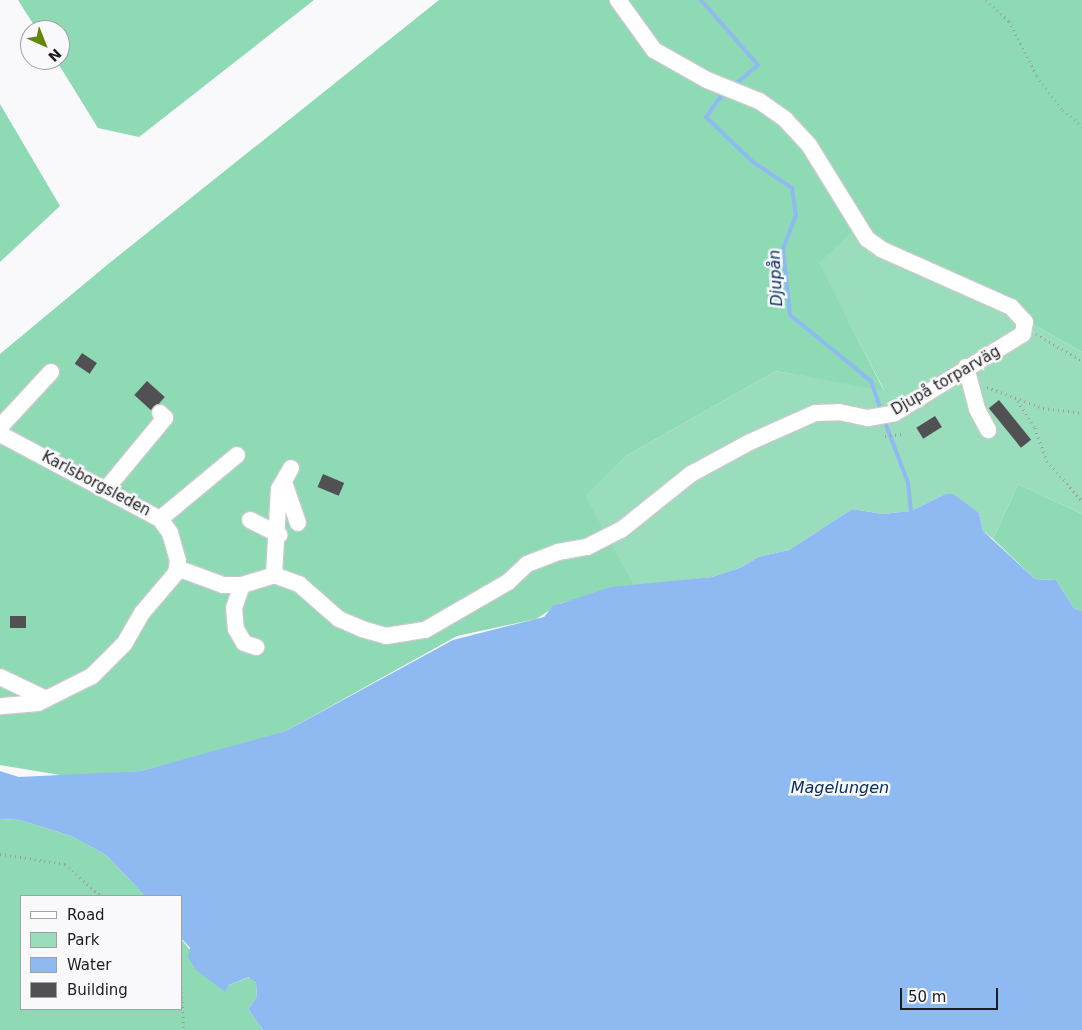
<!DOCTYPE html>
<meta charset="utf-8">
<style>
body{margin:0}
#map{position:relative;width:1082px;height:1030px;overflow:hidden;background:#f9f8fa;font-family:"DejaVu Sans",sans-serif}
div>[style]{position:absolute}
.green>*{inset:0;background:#9addbc}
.forest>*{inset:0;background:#8ddab5}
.water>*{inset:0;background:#8fbaf1}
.stream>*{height:4px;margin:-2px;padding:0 2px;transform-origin:2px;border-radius:2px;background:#8fbaf1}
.building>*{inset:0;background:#515153;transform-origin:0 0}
.path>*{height:2.5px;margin-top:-1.25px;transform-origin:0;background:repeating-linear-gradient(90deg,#9d9d9e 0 1px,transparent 0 5px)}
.roads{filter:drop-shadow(1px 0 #c9c9ca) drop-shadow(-1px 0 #c9c9ca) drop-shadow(0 1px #c9c9ca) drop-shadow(0 -1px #c9c9ca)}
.minor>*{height:16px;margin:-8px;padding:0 8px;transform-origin:8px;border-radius:8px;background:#fff}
span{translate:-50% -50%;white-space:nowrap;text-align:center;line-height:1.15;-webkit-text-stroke:5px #f9f8fa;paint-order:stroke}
.street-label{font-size:15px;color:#1d1d1e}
.water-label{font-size:16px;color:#053061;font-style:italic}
.legend{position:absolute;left:20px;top:895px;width:162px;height:115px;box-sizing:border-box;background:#f9f8fa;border:1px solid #a1a0a2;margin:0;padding:6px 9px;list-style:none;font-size:15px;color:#1d1d1e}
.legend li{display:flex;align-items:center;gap:10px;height:25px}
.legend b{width:25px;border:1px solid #a1a0a2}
.north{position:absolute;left:20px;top:20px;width:50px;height:50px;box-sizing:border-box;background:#f9f8fa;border:1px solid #a1a0a2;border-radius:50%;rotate:136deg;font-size:14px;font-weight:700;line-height:20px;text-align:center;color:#1d1d1e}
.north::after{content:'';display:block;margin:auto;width:18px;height:22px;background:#61860a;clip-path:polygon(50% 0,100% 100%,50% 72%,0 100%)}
.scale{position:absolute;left:900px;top:988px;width:98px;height:22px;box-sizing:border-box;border:2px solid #1d1d1e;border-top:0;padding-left:6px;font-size:15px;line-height:18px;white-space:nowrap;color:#1d1d1e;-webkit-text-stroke:4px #f9f8fa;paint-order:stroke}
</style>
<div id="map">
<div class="green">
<i style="clip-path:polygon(859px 226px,1082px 352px,1082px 514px,1018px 484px,993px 539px,983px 531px,979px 513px,945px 494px,911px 511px,883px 514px,852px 509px,789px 550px,758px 557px,742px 567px,712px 577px,635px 586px,584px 496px,626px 456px,776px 371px,884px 390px,818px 263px)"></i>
</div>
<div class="forest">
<i style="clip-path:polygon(18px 0,314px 0,139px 137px,98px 128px,56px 60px,60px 60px,60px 30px,37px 30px)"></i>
<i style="clip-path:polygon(439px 0,1082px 0,1082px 352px,859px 226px,819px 263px,884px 391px,776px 371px,626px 456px,585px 496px,635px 586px,561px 603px,536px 619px,457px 636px,286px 731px,202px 755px,141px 771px,66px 776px,0 765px,0 354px,107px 265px)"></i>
<i style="clip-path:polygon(0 104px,60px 206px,0 262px)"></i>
<i style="clip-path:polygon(1018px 484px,1082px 514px,1082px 611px,1074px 608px,1056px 580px,1035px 579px,993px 539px)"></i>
<i style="clip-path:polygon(0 819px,20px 820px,71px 836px,106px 855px,145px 896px,21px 896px,21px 1009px,181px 1009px,181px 939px,224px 991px,229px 985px,250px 977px,256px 983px,257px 997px,248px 1009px,263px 1030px,0 1030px)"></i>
</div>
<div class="water">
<i style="clip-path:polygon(945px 494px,953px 494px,979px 513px,983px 531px,1035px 579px,1056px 580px,1074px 608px,1082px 611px,1082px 1030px,263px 1030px,248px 1009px,257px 997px,256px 983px,249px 977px,229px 985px,225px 992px,196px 970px,188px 957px,190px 948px,181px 938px,181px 896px,145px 896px,106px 855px,71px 836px,20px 820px,0 819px,0 771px,19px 777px,141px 771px,286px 731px,453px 640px,544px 617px,553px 606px,611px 587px,712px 577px,742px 567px,758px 557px,789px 550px,852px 509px,883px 514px,911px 511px)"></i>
</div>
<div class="stream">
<i style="left:701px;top:0;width:86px;rotate:48.8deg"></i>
<i style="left:758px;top:65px;width:31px;rotate:140deg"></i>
<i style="left:722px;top:95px;width:27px;rotate:126deg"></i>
<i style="left:706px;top:117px;width:65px;rotate:43.8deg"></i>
<i style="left:753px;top:162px;width:47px;rotate:33.7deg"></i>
<i style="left:792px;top:188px;width:27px;rotate:82deg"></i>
<i style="left:796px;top:215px;width:36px;rotate:111deg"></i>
<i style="left:783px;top:249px;width:66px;rotate:83.9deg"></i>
<i style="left:790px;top:315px;width:104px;rotate:39.2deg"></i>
<i style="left:871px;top:381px;width:28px;rotate:71deg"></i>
<i style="left:885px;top:422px;width:65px;rotate:69.3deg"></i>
<i style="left:908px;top:483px;width:28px;rotate:84deg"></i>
</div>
<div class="building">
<i style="left:82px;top:353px;width:18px;height:13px;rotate:34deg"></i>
<i style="left:147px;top:381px;width:24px;height:19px;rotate:42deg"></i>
<i style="left:999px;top:400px;width:51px;height:13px;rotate:51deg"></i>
<i style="left:935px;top:416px;width:13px;height:22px;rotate:58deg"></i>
<i style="left:323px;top:474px;width:23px;height:14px;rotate:23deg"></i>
<i style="left:10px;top:616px;width:16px;height:12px"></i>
</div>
<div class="path">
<i style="left:986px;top:0;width:31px;rotate:42deg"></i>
<i style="left:1009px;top:21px;width:62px;rotate:63deg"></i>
<i style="left:1037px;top:76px;width:43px;rotate:52.6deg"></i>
<i style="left:1063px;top:110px;width:25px;rotate:40deg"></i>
<i style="left:1036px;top:334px;width:53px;rotate:30.4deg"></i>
<i style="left:987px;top:387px;width:60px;rotate:20.6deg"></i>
<i style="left:1043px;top:408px;width:39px;rotate:7deg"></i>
<i style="left:1018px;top:401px;width:32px;rotate:58deg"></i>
<i style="left:1035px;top:428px;width:35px;rotate:70deg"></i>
<i style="left:1047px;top:461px;width:53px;rotate:48.8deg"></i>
<i style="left:885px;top:436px;width:16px;rotate:-7deg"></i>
<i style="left:0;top:854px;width:66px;rotate:8.7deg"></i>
<i style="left:65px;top:864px;width:48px;rotate:41.6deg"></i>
<i style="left:181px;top:977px;width:53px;rotate:86.8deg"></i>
</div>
<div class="roads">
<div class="minor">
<i style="left:966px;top:367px;width:43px;rotate:75.3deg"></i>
<i style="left:977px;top:409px;width:24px;rotate:62deg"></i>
<i style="left:0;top:427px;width:75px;rotate:-47.2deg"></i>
<i style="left:0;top:434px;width:181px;rotate:28deg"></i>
<i style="left:160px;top:519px;width:17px;rotate:54deg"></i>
<i style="left:170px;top:533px;width:29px;rotate:74deg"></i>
<i style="left:178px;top:561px;width:12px;rotate:99deg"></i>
<i style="left:176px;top:573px;width:52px;rotate:130.4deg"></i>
<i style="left:142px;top:613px;width:34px;rotate:120deg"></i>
<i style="left:125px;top:643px;width:47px;rotate:135deg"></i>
<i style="left:92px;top:676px;width:60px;rotate:153.4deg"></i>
<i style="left:38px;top:703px;width:38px;rotate:175deg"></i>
<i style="left:285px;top:485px;width:40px;rotate:71.1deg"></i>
<i style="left:107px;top:488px;width:91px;rotate:-50.4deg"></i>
<i style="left:165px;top:418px;width:7px;rotate:-135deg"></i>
<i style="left:160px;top:519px;width:100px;rotate:-39.7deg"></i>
<i style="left:250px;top:520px;width:33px;rotate:27deg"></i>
<i style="left:177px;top:568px;width:49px;rotate:20.3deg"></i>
<i style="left:223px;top:585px;width:19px"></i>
<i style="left:242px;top:585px;width:34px;rotate:-17deg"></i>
<i style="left:274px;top:575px;width:27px;rotate:20deg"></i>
<i style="left:299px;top:584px;width:53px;rotate:41.2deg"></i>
<i style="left:339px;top:619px;width:25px;rotate:23deg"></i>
<i style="left:362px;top:629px;width:25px;rotate:16deg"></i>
<i style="left:386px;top:636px;width:39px;rotate:-9deg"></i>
<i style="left:425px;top:630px;width:96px;rotate:-30deg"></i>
<i style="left:508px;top:582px;width:26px;rotate:-43deg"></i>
<i style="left:527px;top:564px;width:33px;rotate:-21deg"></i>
<i style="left:558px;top:552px;width:29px;rotate:-10deg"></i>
<i style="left:587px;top:547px;width:38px;rotate:-27deg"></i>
<i style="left:621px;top:530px;width:90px;rotate:-38.7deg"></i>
<i style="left:691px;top:474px;width:67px;rotate:-28.5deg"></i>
<i style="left:750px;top:442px;width:71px;rotate:-24deg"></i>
<i style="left:815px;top:413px;width:24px;rotate:-2deg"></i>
<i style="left:839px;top:412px;width:30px;rotate:12deg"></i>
<i style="left:868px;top:418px;width:27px;rotate:-10deg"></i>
<i style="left:895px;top:413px;width:150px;rotate:-31.7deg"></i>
<i style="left:1023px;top:334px;width:12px;rotate:-81deg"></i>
<i style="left:1025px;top:322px;width:21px;rotate:-133deg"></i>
<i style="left:1011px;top:307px;width:142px;rotate:-156deg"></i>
<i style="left:881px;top:249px;width:17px;rotate:-144deg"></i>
<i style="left:867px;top:239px;width:110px;rotate:-121.7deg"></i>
<i style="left:809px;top:145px;width:35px;rotate:-133deg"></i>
<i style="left:785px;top:119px;width:32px;rotate:-145deg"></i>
<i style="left:759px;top:101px;width:56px;rotate:-158deg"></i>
<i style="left:707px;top:80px;width:61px;rotate:-150.5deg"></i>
<i style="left:654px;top:50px;width:62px;rotate:-125.8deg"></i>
<i style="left:274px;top:575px;width:86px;rotate:-86.7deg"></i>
<i style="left:279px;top:489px;width:24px;rotate:-60deg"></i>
<i style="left:242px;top:585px;width:24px;rotate:109deg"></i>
<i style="left:234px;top:608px;width:21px;rotate:85deg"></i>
<i style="left:236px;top:629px;width:16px;rotate:60deg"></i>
<i style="left:244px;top:643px;width:13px;rotate:18deg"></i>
<i style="left:0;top:677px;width:51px;rotate:25.6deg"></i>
</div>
</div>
<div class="street-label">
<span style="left:946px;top:381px;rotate:-30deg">Djupå torparväg</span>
<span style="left:96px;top:484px;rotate:28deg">Karlsborgsleden</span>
</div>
<div class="water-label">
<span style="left:776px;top:278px;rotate:-93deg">Djupån</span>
<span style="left:840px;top:788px">Magelungen</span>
</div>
<ul class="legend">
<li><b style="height:6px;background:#fff"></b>Road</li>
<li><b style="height:14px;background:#9addbc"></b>Park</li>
<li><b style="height:14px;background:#8fbaf1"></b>Water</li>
<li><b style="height:14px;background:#515153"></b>Building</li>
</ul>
<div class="north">N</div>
<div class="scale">50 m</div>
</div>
